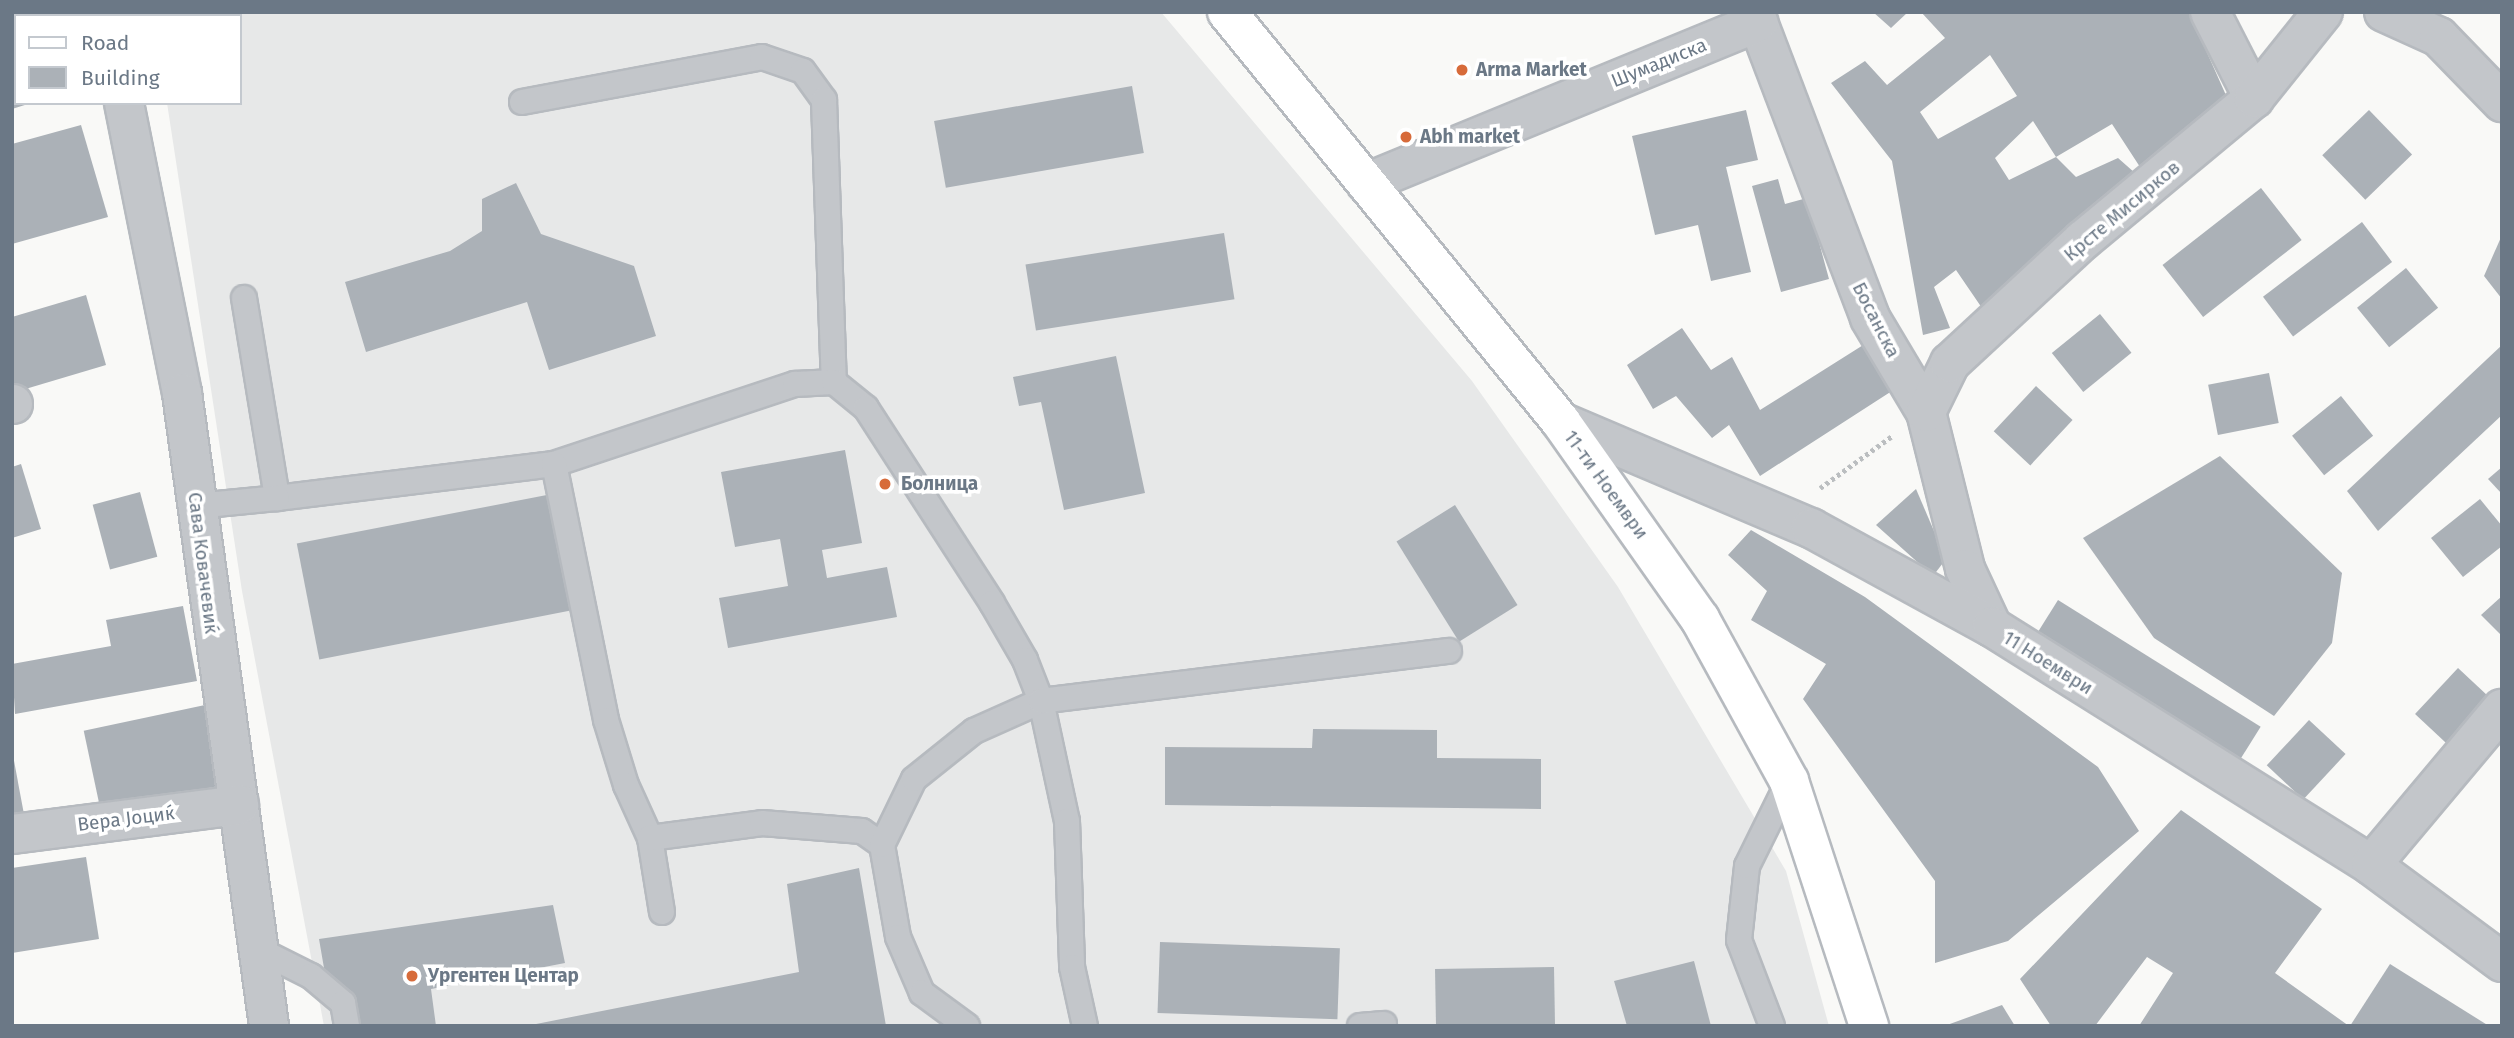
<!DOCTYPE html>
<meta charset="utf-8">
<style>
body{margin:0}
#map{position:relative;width:2514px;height:1038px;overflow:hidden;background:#f9f9f7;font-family:"Fira Sans",sans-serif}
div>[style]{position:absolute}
.built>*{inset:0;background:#e7e8e8}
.building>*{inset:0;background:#abb1b7;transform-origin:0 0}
.path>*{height:4.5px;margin-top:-2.25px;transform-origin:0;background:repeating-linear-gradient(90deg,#bbbec0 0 3.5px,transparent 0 7px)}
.roads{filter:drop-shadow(2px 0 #b6babf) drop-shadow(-2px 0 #b6babf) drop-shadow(0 2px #b6babf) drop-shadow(0 -2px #b6babf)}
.service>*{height:24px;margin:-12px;padding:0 12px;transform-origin:12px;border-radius:12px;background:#c3c6ca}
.minor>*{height:38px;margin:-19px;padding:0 19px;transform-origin:19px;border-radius:19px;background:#c3c6ca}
.secondary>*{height:38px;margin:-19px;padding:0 19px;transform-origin:19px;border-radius:19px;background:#fff}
.dots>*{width:19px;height:19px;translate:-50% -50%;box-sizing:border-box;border:4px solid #fff;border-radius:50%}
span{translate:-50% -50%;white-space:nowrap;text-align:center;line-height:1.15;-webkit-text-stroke:7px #fff;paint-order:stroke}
.street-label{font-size:19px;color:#6b7886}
.poi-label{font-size:19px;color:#6b7886;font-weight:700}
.left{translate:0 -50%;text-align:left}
.frame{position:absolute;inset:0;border:14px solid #6b7886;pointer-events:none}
.legend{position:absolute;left:14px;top:14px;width:228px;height:91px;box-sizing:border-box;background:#fff;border:2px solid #c4c9cf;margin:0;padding:9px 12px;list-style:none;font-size:21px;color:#6b7886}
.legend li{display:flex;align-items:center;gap:14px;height:35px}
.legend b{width:35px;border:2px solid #c4c9cf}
</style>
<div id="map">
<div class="built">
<i style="clip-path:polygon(237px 12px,1161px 12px,1472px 381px,1618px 587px,1786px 871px,1829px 1026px,324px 1026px,242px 591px,167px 103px,240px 103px,240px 16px,233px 16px)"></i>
</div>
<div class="building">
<i style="clip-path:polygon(1873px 12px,1908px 12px,1891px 28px)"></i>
<i style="clip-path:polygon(evenodd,1921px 12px,2189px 12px,2233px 111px,2140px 167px,2112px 124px,2056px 157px,2033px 121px,1995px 158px,2009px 180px,2056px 157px,2076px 177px,2118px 158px,2135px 173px,1984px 311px,1956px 270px,1934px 287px,1950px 328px,1923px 335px,1892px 161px,1831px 83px,1865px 61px,1887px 85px,1945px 38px,1921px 12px,1990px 55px,2017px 96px,1938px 139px,1920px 112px,1990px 55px)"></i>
<i style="clip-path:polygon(16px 54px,16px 103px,28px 104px,12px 109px)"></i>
<i style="left:1132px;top:86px;width:68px;height:201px;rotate:80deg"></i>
<i style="clip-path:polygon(1746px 110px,1758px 160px,1726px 167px,1751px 272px,1711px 281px,1698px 225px,1655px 235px,1632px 136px)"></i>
<i style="left:2369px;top:110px;width:62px;height:65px;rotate:46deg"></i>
<i style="clip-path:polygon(81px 125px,108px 217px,12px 244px,12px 144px)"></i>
<i style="clip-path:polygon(1778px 179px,1785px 204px,1807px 198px,1829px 279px,1781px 292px,1752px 186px)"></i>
<i style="clip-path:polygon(516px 183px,541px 234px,634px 266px,656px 336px,549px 370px,527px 302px,366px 352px,345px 282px,450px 251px,482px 231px,482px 199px)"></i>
<i style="left:2261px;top:188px;width:66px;height:125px;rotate:52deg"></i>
<i style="left:2362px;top:222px;width:50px;height:124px;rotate:53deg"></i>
<i style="left:1224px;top:233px;width:67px;height:201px;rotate:81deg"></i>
<i style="clip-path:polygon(2502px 235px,2502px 299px,2484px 276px)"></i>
<i style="left:2406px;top:268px;width:51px;height:63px;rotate:51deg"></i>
<i style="clip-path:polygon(86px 295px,106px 365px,12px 393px,12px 317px)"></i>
<i style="left:2100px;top:314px;width:50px;height:62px;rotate:51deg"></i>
<i style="clip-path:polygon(1682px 328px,1711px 370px,1732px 357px,1760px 410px,1868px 342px,1895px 389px,1760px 476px,1729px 425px,1712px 438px,1676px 396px,1653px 409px,1627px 365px)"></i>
<i style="clip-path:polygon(2502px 345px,2502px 415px,2378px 531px,2347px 491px)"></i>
<i style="clip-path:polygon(1116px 356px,1145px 493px,1064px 510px,1041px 402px,1019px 406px,1013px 377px)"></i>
<i style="left:2269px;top:373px;width:51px;height:62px;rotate:79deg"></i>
<i style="left:2036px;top:386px;width:50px;height:62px;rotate:43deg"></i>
<i style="left:2341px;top:396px;width:51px;height:63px;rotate:51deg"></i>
<i style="clip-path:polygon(845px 450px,862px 543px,822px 550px,827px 578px,887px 567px,897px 617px,728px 648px,719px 598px,788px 586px,780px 539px,735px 547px,721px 472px)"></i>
<i style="clip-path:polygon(2220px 456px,2342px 573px,2332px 643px,2274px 716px,2154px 638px,2083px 538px)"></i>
<i style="clip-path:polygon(21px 464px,41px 529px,12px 538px,12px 467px)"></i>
<i style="clip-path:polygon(2502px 467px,2502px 494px,2488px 479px)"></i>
<i style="clip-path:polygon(1916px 489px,1946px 559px,1933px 576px,1876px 525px)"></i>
<i style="left:140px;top:492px;width:67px;height:49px;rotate:75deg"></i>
<i style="left:552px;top:494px;width:118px;height:260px;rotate:79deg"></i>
<i style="clip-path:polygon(2480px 499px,2502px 526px,2502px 546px,2463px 577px,2431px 538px)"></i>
<i style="left:1455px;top:505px;width:118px;height:69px;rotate:58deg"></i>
<i style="clip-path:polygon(1751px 530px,1865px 597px,2098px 767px,2139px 831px,2008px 941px,1935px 963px,1935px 881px,1803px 699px,1826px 664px,1751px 620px,1767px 591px,1728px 555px)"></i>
<i style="clip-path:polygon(2502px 596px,2502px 636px,2481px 615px)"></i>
<i style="left:2058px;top:600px;width:239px;height:42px;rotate:32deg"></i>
<i style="clip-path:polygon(183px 606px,197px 681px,15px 714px,12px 664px,111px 646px,106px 620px)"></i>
<i style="left:2458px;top:668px;width:52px;height:63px;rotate:43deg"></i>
<i style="left:205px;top:705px;width:82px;height:124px;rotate:78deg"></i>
<i style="left:2309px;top:720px;width:50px;height:62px;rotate:43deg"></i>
<i style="clip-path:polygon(1313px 729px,1437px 730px,1437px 758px,1541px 759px,1541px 809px,1165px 805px,1165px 747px,1312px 748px)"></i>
<i style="clip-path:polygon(12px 750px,26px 825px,12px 827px)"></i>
<i style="clip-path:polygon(2181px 810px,2322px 909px,2275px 973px,2349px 1026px,2139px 1026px,2173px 973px,2147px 957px,2095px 1026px,2051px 1026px,2020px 979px)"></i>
<i style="clip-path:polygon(86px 857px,99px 939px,12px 953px,12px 868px)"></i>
<i style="clip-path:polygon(859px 868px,886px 1026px,526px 1026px,799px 972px,787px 884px)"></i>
<i style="clip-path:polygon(553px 905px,565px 963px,431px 989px,436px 1026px,334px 1026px,319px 939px)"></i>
<i style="left:1160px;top:942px;width:180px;height:71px;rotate:2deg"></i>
<i style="clip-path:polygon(1694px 961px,1711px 1026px,1627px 1026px,1614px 981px)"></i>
<i style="clip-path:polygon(2390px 964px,2489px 1026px,2350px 1026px)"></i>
<i style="left:1554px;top:967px;width:59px;height:119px;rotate:89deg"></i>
<i style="clip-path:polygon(2002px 1005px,2015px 1026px,1947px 1026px,1947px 1025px)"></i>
</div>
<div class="path">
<i style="left:1820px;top:488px;width:89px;rotate:-35.8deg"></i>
</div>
<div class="roads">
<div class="service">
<i style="left:522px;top:102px;width:244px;rotate:-10.6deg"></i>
<i style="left:762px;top:57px;width:43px;rotate:18.9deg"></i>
<i style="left:803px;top:71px;width:36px;rotate:54deg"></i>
<i style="left:824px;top:100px;width:282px;rotate:88deg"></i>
<i style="left:244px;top:298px;width:203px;rotate:80.6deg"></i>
<i style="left:277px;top:498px;width:279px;rotate:-7deg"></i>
<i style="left:554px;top:464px;width:254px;rotate:-18.4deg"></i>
<i style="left:795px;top:384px;width:39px;rotate:-3deg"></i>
<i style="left:834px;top:382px;width:41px;rotate:39.1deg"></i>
<i style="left:866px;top:408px;width:232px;rotate:57.1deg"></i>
<i style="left:992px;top:603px;width:66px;rotate:59.9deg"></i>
<i style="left:1025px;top:660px;width:44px;rotate:68.7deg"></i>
<i style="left:1041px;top:701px;width:123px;rotate:77.8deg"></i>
<i style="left:1067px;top:821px;width:146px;rotate:88deg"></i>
<i style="left:1072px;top:967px;width:60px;rotate:77.6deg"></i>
<i style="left:554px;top:464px;width:261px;rotate:78.5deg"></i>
<i style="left:606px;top:720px;width:68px;rotate:72.9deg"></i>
<i style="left:626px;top:785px;width:58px;rotate:65.6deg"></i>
<i style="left:650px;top:838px;width:75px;rotate:80.8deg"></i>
<i style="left:196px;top:506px;width:81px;rotate:-5.6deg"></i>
<i style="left:650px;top:838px;width:113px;rotate:-7.6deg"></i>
<i style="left:762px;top:823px;width:100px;rotate:4.6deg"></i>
<i style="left:862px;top:831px;width:24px;rotate:35deg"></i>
<i style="left:882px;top:845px;width:93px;rotate:80.1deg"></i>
<i style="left:898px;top:937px;width:61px;rotate:66.8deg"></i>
<i style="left:922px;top:993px;width:56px;rotate:36.3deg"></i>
<i style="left:882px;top:845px;width:73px;rotate:-64.1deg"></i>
<i style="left:914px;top:779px;width:77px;rotate:-38.7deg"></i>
<i style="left:974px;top:731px;width:73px;rotate:-24.1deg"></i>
<i style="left:1041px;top:701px;width:411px;rotate:-7deg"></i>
<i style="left:259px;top:950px;width:58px;rotate:26.6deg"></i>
<i style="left:311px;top:976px;width:42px;rotate:40.2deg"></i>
<i style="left:343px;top:1003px;width:23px;rotate:80deg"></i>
<i style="left:1360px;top:1026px;width:24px;rotate:-5deg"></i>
<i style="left:1772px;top:1026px;width:92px;rotate:-111deg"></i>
<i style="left:1739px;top:940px;width:74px;rotate:-83.8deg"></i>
<i style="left:1747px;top:866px;width:95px;rotate:-63.7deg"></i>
</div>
<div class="minor">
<i style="left:104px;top:12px;width:4px;rotate:76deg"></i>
<i style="left:1754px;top:12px;width:327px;rotate:69.2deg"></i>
<i style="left:1870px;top:318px;width:109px;rotate:59.2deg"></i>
<i style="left:1926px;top:412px;width:162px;rotate:76deg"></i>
<i style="left:1965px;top:569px;width:64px;rotate:65deg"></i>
<i style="left:2210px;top:12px;width:97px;rotate:62.9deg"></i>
<i style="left:2384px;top:12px;width:60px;rotate:24.4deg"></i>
<i style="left:2439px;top:37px;width:91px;rotate:45.9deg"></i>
<i style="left:157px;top:16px;width:6px;rotate:-45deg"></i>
<i style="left:124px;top:103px;width:296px;rotate:78.7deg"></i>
<i style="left:182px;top:393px;width:639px;rotate:82.17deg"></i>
<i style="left:1366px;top:183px;width:424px;rotate:-22.3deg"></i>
<i style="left:12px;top:404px;width:1px"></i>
<i style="left:1926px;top:412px;width:55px;rotate:-63.9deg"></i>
<i style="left:1950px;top:363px;width:181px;rotate:-42.8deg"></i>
<i style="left:2083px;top:240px;width:222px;rotate:-39.7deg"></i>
<i style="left:2254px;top:98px;width:110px;rotate:-51.3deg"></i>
<i style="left:1561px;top:422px;width:272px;rotate:23deg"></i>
<i style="left:1811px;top:528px;width:206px;rotate:28.7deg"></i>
<i style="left:1992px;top:627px;width:448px;rotate:32.1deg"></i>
<i style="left:2371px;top:865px;width:163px;rotate:36.5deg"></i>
<i style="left:12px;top:834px;width:229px;rotate:-7.3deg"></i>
<i style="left:2371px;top:865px;width:204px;rotate:-50deg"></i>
</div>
<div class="secondary">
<i style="left:1227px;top:12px;width:529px;rotate:50.83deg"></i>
<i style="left:1561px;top:422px;width:241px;rotate:54.8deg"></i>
<i style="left:1700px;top:619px;width:185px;rotate:61.2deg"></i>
<i style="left:1789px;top:781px;width:258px;rotate:71.9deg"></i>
</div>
</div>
<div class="dots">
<i style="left:1462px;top:70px;background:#d76b3a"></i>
<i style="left:1406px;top:137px;background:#d76b3a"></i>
<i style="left:885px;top:484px;background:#d76b3a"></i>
<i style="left:412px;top:976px;background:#d76b3a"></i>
</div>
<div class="street-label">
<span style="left:1659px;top:63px;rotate:-22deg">Шумадиска</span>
<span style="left:2122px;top:211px;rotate:-40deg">Крсте Мисирков</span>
<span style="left:1876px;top:320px;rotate:63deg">Босанска</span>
<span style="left:1606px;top:485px;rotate:54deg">11-ти Ноември</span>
<span style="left:203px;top:563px;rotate:83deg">Сава Ковачевиќ</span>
<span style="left:2048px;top:663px;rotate:32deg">11 Ноември</span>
<span style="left:126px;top:819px;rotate:-7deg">Вера Јоциќ</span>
</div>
<div class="poi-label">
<span class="left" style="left:1476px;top:70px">Arma Market</span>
<span class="left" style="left:1420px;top:137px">Abh market</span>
<span class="left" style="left:901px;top:484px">Болница</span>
<span class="left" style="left:428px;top:976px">Ургентен Центар</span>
</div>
<div class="frame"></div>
<ul class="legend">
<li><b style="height:9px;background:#fff"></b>Road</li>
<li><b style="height:19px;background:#abb1b7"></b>Building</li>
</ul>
</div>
